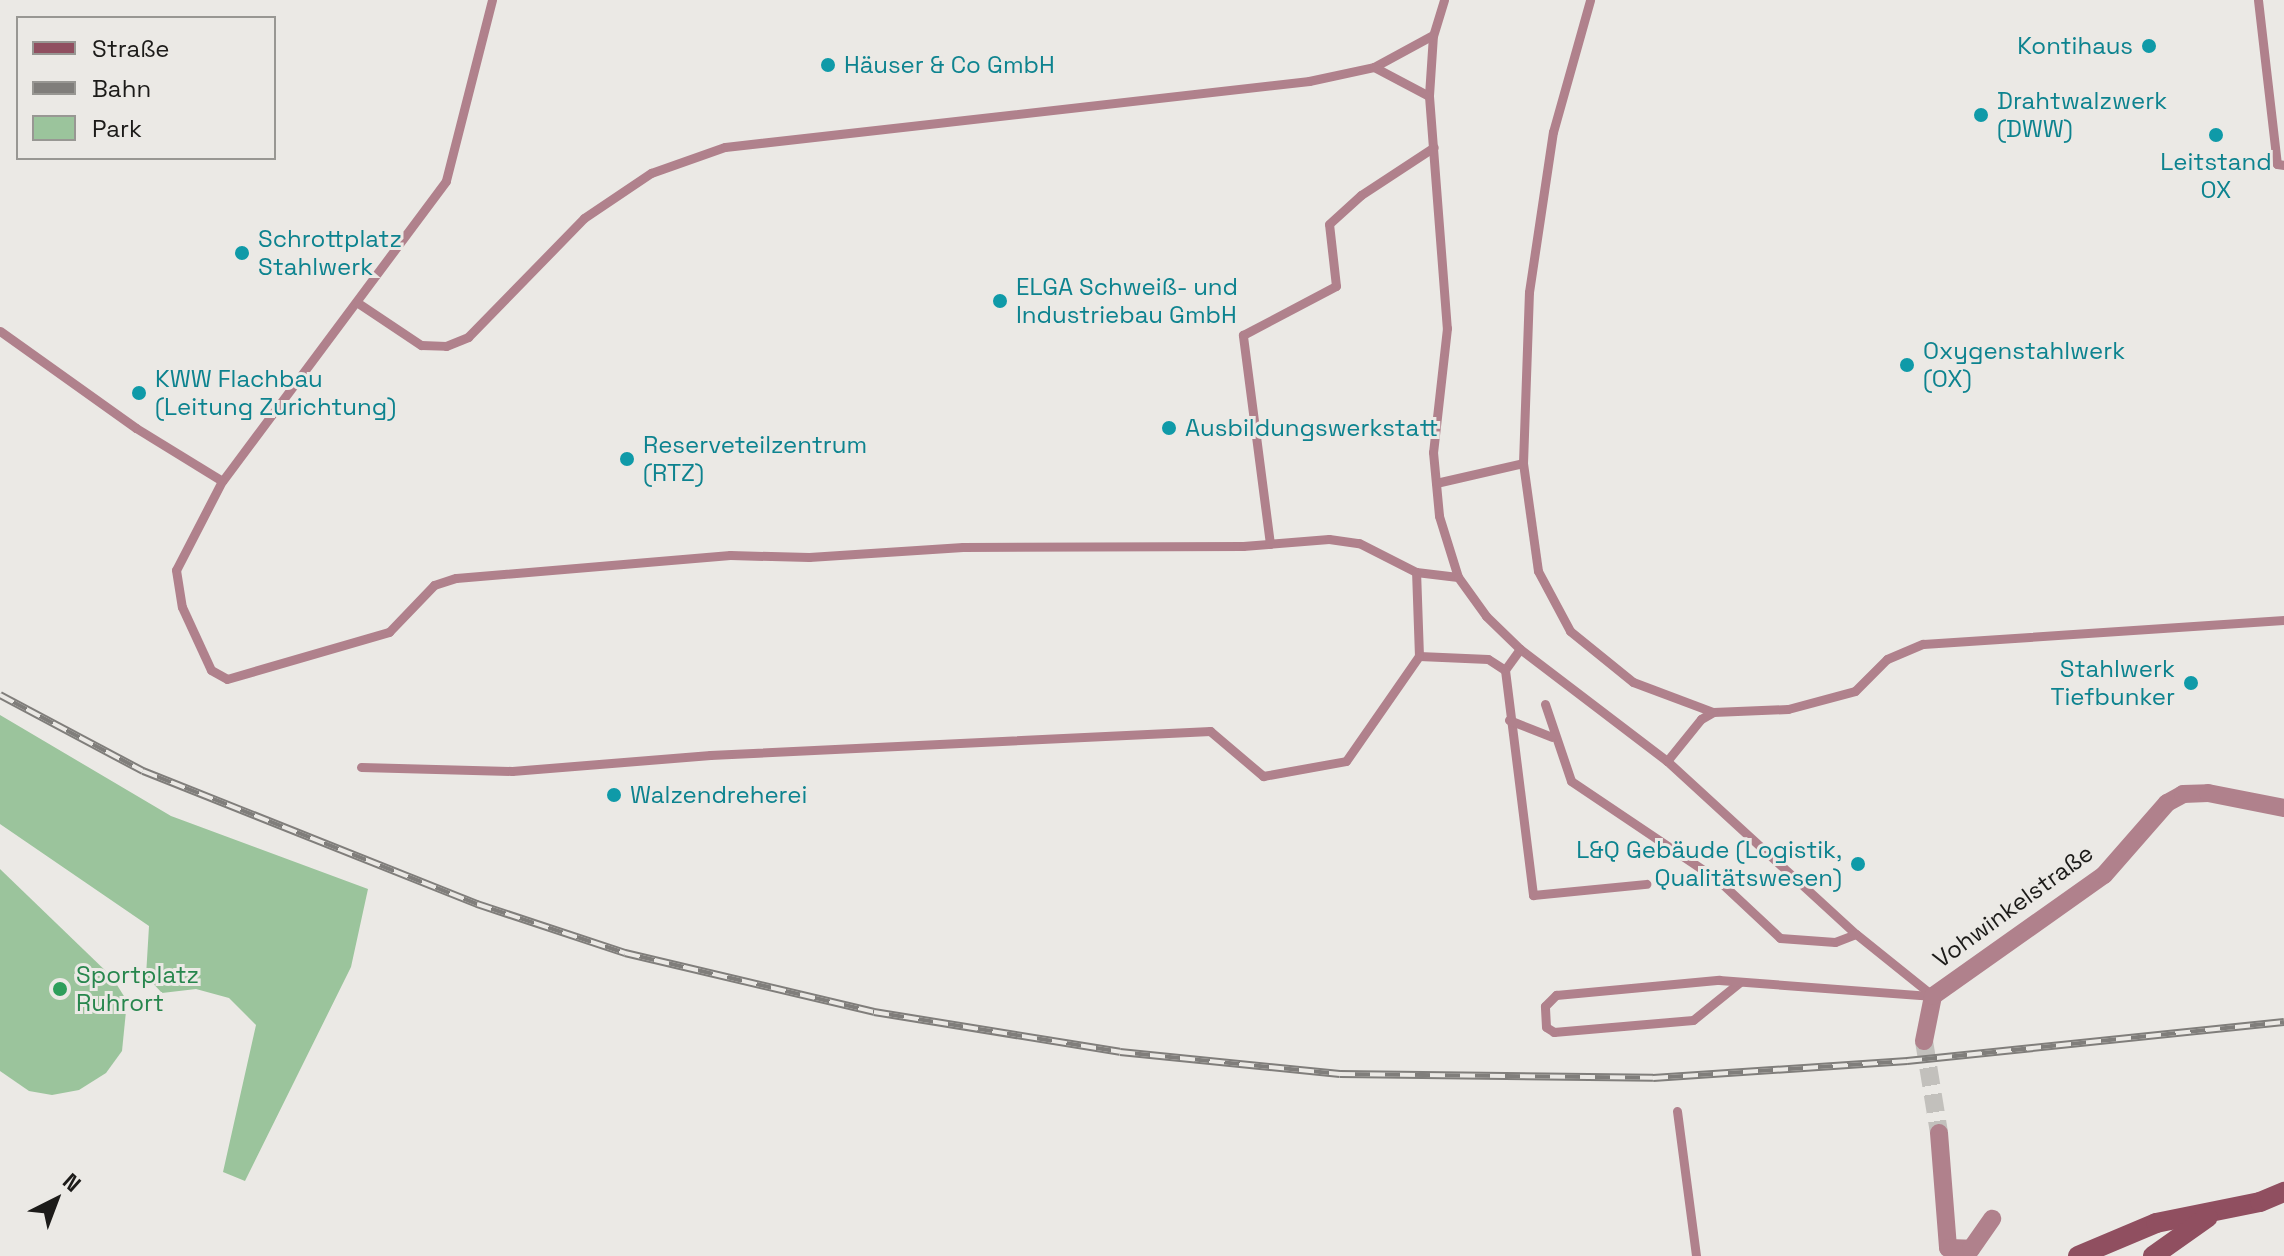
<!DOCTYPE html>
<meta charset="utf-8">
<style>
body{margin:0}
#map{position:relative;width:2284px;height:1256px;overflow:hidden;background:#ebe9e5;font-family:"Space Grotesk",sans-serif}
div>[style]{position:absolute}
.green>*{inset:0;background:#9bc49c}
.street-tunnel>*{height:18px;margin-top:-9px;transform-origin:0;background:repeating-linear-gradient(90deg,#c2c0bc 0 18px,transparent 0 27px)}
.lane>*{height:9px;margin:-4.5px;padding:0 4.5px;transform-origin:4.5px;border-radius:4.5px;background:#b0818c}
.street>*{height:18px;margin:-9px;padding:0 9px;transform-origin:9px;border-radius:9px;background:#b0818c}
.secondary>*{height:20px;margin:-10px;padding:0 10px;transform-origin:10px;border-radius:10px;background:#904f60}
.rail>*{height:8px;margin-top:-4px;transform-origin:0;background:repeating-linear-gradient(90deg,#ebe9e5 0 15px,#807e7b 0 30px);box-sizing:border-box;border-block:2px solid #807e7b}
.dots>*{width:22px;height:22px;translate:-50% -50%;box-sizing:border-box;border:4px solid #ebe9e5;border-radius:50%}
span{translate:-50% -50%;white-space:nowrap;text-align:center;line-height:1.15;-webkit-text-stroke:6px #ebe9e5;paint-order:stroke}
.culture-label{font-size:24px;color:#0d838f}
.right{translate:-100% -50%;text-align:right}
.left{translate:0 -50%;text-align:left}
.street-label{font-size:24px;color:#1c1b19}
.leisure-label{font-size:24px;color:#27864d}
.legend{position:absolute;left:16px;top:16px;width:260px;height:144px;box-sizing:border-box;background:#ebe9e5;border:2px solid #989793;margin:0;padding:10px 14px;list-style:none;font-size:24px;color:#1c1b19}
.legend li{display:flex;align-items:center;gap:16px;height:40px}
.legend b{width:40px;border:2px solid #989793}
.north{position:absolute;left:16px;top:1160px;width:80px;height:80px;-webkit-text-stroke:6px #ebe9e5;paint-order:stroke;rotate:42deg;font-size:22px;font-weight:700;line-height:32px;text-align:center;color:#1c1b19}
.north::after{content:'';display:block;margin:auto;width:28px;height:36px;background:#1c1b19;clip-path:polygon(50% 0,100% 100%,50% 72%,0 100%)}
</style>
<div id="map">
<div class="green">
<i style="clip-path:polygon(0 715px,171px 816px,368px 889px,351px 967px,245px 1181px,223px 1172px,256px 1025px,229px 998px,196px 989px,162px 993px,146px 976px,149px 926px,0 824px)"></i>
<i style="clip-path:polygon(0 869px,112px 977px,127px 1001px,122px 1051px,106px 1073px,79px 1090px,52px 1095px,29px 1091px,0 1071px)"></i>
</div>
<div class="street-tunnel">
<i style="left:1924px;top:1041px;width:93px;rotate:80.7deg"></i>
</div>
<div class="lane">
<i style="left:492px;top:0;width:187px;rotate:104.3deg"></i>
<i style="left:446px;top:181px;width:374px;rotate:126.7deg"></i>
<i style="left:222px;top:481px;width:100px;rotate:117.3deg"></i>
<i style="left:176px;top:570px;width:37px;rotate:81deg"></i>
<i style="left:182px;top:607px;width:69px;rotate:65.3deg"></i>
<i style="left:211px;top:670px;width:18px;rotate:29deg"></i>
<i style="left:227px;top:679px;width:169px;rotate:-16.2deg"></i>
<i style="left:389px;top:632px;width:65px;rotate:-46.2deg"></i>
<i style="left:434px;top:585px;width:23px;rotate:-18deg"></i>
<i style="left:456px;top:578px;width:275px;rotate:-4.8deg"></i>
<i style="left:730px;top:555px;width:79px;rotate:1.5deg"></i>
<i style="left:809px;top:557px;width:154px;rotate:-3.7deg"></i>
<i style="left:963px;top:547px;width:280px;rotate:-0.2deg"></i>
<i style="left:1243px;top:546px;width:86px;rotate:-4.7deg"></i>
<i style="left:1329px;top:539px;width:30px;rotate:8deg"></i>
<i style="left:1359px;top:543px;width:64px;rotate:27deg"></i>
<i style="left:1416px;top:572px;width:42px;rotate:6.8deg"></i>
<i style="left:1444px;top:0;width:37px;rotate:107deg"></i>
<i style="left:1433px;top:35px;width:61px;rotate:93.8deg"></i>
<i style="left:1429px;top:96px;width:233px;rotate:85.6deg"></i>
<i style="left:1447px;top:328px;width:125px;rotate:96.4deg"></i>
<i style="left:1433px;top:452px;width:64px;rotate:84.6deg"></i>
<i style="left:1439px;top:516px;width:64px;rotate:72.7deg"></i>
<i style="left:1458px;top:577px;width:48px;rotate:54.3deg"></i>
<i style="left:1486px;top:616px;width:47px;rotate:44.1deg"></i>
<i style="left:1520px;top:649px;width:185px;rotate:37.3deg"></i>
<i style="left:1667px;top:761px;width:256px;rotate:42.5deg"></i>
<i style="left:1856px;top:934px;width:99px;rotate:38.8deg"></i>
<i style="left:2258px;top:0;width:165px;rotate:83.4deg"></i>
<i style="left:2277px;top:164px;width:7px;rotate:8deg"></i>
<i style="left:1374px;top:67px;width:67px;rotate:-28.5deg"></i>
<i style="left:358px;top:303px;width:76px;rotate:33.7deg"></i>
<i style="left:421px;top:345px;width:25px;rotate:2deg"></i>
<i style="left:446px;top:346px;width:24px;rotate:-22deg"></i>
<i style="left:468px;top:337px;width:166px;rotate:-45.7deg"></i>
<i style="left:584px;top:218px;width:81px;rotate:-33.9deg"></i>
<i style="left:651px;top:173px;width:78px;rotate:-19.4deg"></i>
<i style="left:725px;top:147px;width:588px;rotate:-6.45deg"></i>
<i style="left:1309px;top:81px;width:66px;rotate:-12.2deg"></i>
<i style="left:1374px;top:67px;width:62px;rotate:27.8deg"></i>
<i style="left:0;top:331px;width:167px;rotate:35.5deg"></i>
<i style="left:136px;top:428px;width:101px;rotate:31.6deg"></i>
<i style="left:1523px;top:463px;width:109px;rotate:82.1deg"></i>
<i style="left:1538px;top:571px;width:68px;rotate:61.9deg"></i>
<i style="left:1570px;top:631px;width:81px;rotate:39deg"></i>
<i style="left:1633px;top:682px;width:85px;rotate:20.6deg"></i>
<i style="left:1713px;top:712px;width:75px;rotate:-2.3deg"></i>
<i style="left:1788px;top:709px;width:69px;rotate:-15deg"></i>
<i style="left:1855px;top:691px;width:45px;rotate:-45deg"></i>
<i style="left:1887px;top:659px;width:39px;rotate:-23deg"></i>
<i style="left:1923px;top:644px;width:362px;rotate:-3.8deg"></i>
<i style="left:1436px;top:483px;width:89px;rotate:-12.9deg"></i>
<i style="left:1523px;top:463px;width:171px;rotate:-88deg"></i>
<i style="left:1529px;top:292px;width:162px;rotate:-81.5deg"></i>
<i style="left:1553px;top:132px;width:137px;rotate:-74.3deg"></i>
<i style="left:1270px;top:544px;width:211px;rotate:-97.4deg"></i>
<i style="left:1243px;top:335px;width:105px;rotate:-27.8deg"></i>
<i style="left:1336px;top:286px;width:62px;rotate:-96.4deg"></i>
<i style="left:1329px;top:224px;width:43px;rotate:-42.2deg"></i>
<i style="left:1361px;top:195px;width:87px;rotate:-33.3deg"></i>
<i style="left:1520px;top:649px;width:26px;rotate:126deg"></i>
<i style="left:1505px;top:670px;width:227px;rotate:82.9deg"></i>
<i style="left:1533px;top:895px;width:114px;rotate:-5.6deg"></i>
<i style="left:1419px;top:656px;width:69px;rotate:2.5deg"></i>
<i style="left:1488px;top:659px;width:20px;rotate:33deg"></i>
<i style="left:1545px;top:704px;width:81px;rotate:71.3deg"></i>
<i style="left:1571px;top:781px;width:176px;rotate:33.9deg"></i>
<i style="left:1717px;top:879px;width:86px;rotate:43.1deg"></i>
<i style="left:1780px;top:938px;width:55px;rotate:4.2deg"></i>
<i style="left:1835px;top:942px;width:22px;rotate:-21deg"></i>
<i style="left:1509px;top:720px;width:46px;rotate:21.6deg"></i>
<i style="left:1667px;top:761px;width:54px;rotate:-51deg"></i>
<i style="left:1701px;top:719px;width:14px;rotate:-30deg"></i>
<i style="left:361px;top:767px;width:151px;rotate:1.5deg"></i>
<i style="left:512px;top:771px;width:199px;rotate:-4.6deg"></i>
<i style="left:710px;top:755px;width:501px;rotate:-2.75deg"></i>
<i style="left:1210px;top:731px;width:70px;rotate:40.3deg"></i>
<i style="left:1263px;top:776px;width:84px;rotate:-10.2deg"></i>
<i style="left:1346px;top:761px;width:128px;rotate:-55.2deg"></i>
<i style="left:1419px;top:656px;width:84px;rotate:-92deg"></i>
<i style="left:1740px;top:982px;width:60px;rotate:141deg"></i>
<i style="left:1693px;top:1020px;width:140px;rotate:175.1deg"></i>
<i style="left:1554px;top:1032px;width:9px;rotate:-148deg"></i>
<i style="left:1546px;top:1027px;width:21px;rotate:-93deg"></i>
<i style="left:1545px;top:1006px;width:16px;rotate:-45deg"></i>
<i style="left:1556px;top:995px;width:164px;rotate:-5.3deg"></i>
<i style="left:1719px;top:980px;width:215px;rotate:4.3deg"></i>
<i style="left:1677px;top:1111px;width:146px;rotate:82.5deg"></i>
</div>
<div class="street">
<i style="left:1924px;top:1041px;width:46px;rotate:-78.7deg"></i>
<i style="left:1933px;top:996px;width:209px;rotate:-35.3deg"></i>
<i style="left:2104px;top:875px;width:96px;rotate:-48.8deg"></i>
<i style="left:2167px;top:803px;width:18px;rotate:-29deg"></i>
<i style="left:2183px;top:794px;width:25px;rotate:-2deg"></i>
<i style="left:2208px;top:793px;width:77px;rotate:11.2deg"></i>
<i style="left:1939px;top:1133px;width:115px;rotate:85.5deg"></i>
<i style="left:1948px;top:1248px;width:23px;rotate:2deg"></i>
<i style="left:1971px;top:1249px;width:37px;rotate:-55deg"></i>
</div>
<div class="secondary">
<i style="left:2078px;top:1256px;width:85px;rotate:-22.9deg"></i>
<i style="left:2156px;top:1223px;width:106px;rotate:-11.4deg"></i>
<i style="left:2260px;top:1202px;width:26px;rotate:-23deg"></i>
<i style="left:2153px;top:1256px;width:67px;rotate:-35.3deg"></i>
</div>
<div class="rail">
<i style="left:0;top:695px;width:162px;rotate:28deg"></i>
<i style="left:143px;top:771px;width:360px;rotate:21.7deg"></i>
<i style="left:477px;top:904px;width:156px;rotate:18.3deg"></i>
<i style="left:625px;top:953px;width:256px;rotate:13.3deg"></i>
<i style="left:874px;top:1012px;width:249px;rotate:9.2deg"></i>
<i style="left:1120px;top:1052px;width:221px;rotate:5.7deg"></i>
<i style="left:1340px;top:1074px;width:313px;rotate:0.7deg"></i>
<i style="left:1653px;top:1078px;width:255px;rotate:-3.8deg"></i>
<i style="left:1907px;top:1061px;width:379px;rotate:-5.9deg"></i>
</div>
<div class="dots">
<i style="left:2149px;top:46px;background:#0f9aa8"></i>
<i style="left:828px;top:65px;background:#0f9aa8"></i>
<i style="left:1981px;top:115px;background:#0f9aa8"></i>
<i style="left:2216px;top:135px;background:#0f9aa8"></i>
<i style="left:242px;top:253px;background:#0f9aa8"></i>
<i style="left:1000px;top:301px;background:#0f9aa8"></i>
<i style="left:1907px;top:365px;background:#0f9aa8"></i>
<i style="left:139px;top:393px;background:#0f9aa8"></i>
<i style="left:1169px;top:428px;background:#0f9aa8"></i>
<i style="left:627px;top:459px;background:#0f9aa8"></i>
<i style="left:2191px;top:683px;background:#0f9aa8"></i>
<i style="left:614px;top:795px;background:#0f9aa8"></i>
<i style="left:1858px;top:864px;background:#0f9aa8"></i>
<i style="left:60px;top:989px;background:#2e9e5b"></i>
</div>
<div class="culture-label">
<span class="right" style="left:2133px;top:46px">Kontihaus</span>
<span class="left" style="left:844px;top:65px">Häuser &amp; Co GmbH</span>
<span class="left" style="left:1997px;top:115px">Drahtwalzwerk<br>(DWW)</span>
<span style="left:2216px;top:176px">Leitstand<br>OX</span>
<span class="left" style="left:258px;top:253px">Schrottplatz<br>Stahlwerk</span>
<span class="left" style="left:1016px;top:301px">ELGA Schweiß- und<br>Industriebau GmbH</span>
<span class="left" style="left:1923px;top:365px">Oxygenstahlwerk<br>(OX)</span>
<span class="left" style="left:155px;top:393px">KWW Flachbau<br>(Leitung Zurichtung)</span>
<span class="left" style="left:1185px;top:428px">Ausbildungswerkstatt</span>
<span class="left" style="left:643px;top:459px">Reserveteilzentrum<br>(RTZ)</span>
<span class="right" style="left:2175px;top:683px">Stahlwerk<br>Tiefbunker</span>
<span class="left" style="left:630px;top:795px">Walzendreherei</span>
<span class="right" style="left:1842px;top:864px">L&amp;Q Gebäude (Logistik,<br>Qualitätswesen)</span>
</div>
<div class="street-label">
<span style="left:2013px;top:906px;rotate:-36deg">Vohwinkelstraße</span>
</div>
<div class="leisure-label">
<span class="left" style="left:76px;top:989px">Sportplatz<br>Ruhrort</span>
</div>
<ul class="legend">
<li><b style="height:10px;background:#904f60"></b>Straße</li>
<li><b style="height:10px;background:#807e7b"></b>Bahn</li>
<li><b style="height:22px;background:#9bc49c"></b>Park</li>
</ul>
<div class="north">N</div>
</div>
